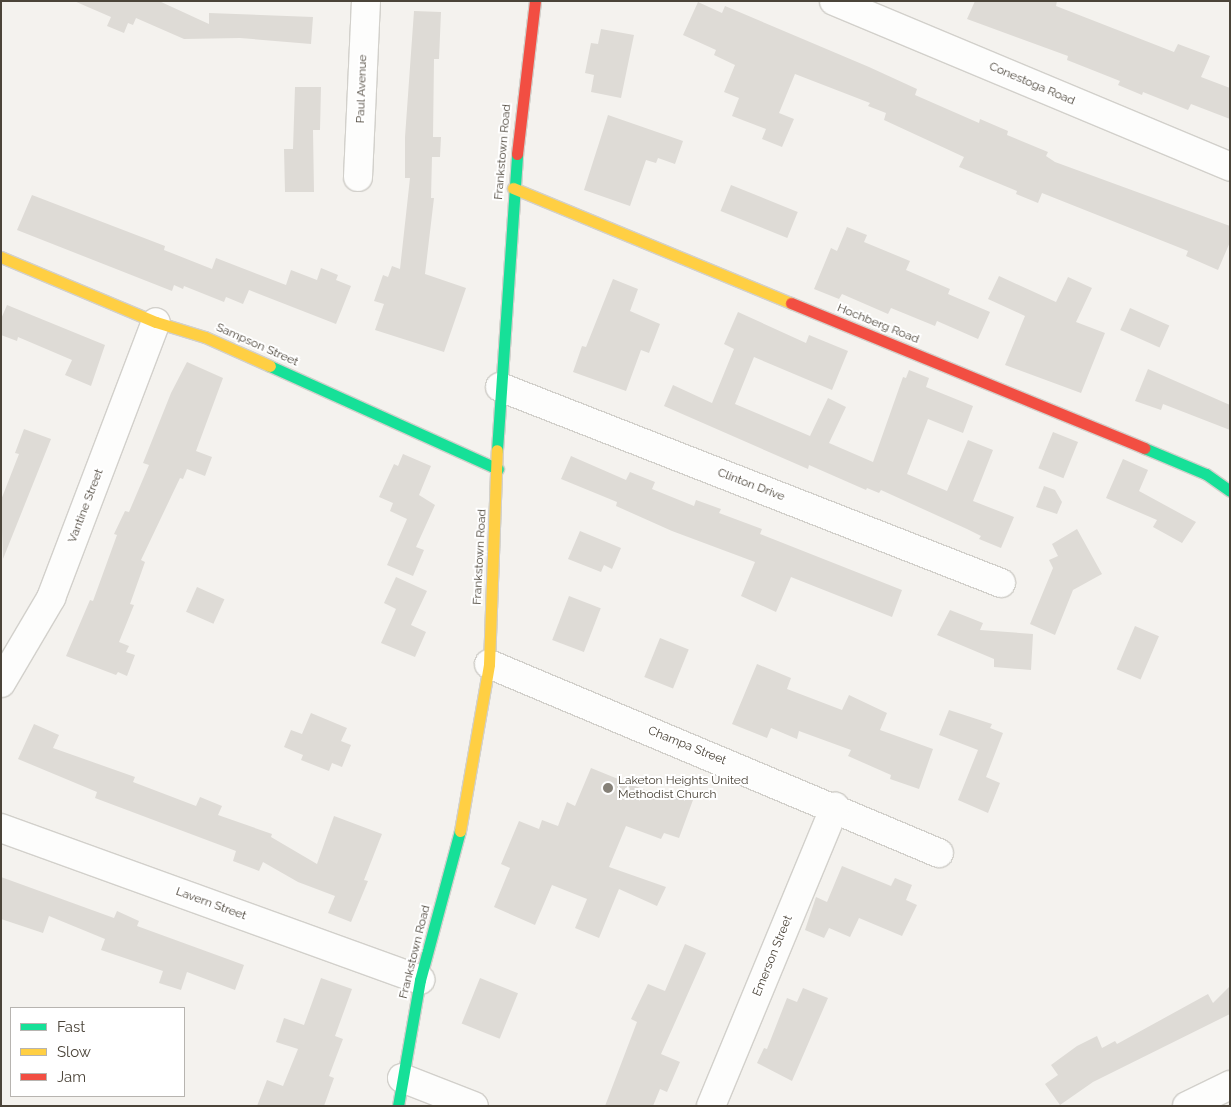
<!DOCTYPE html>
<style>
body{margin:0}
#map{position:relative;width:1231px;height:1107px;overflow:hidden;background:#f4f2ee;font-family:Raleway,sans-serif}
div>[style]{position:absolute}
.building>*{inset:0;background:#dedbd6;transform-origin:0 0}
.roads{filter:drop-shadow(1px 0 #d2d0cb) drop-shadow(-1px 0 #d2d0cb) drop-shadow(0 1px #d2d0cb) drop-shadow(0 -1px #d2d0cb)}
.street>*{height:28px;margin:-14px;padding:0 14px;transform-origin:14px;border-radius:14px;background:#fdfdfc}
.fast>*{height:11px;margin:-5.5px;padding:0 5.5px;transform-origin:5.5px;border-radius:5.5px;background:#16e098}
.slow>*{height:11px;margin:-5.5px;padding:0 5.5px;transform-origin:5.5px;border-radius:5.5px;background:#ffcf43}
.jam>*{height:11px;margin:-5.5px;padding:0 5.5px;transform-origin:5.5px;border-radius:5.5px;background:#f24e42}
.dots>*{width:14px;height:14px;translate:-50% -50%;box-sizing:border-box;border:2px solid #fff;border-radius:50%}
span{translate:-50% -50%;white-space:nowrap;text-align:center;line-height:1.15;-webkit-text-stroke:4px #fff;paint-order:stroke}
.street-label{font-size:12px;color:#4b4439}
.poi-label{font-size:12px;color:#4b4439}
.left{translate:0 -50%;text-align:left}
.frame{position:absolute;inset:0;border:2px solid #4b4439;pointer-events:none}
.legend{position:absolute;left:10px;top:1007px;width:175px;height:90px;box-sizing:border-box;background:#fff;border:1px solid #b7b4b0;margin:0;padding:6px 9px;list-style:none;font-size:15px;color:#4b4439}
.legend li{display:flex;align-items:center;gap:10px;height:25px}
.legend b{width:25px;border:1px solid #b7b4b0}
</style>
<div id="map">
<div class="building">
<i style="clip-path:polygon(74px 1px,159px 1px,209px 24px,209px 13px,313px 17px,311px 44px,240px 38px,184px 39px,136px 18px,133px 25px,128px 23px,124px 33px,107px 26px,111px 17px)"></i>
<i style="clip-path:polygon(975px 1px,1057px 1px,1056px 6px,1174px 52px,1178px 44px,1210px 56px,1201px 77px,1230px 88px,1230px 119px,1191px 104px,1188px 110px,1143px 92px,1142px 95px,1118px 85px,1120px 81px,1067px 60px,1068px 56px,967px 19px)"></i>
<i style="clip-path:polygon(698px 2px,722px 13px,725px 6px,869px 67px,917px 89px,915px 95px,979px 123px,980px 119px,1008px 131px,1007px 135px,1048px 152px,1046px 156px,1055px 162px,1230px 226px,1230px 242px,1218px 270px,1186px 256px,1188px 251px,1042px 193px,1038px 203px,1016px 194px,1017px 191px,959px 167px,964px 157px,884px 120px,886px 113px,868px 106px,870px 103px,795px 74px,779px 113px,794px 119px,782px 147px,762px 139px,766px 129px,732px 116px,739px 98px,724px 92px,735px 65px,714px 55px,716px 50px,683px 35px)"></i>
<i style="clip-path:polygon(414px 11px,441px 12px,439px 59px,434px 59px,433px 137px,441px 137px,440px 157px,432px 157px,431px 198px,434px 198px,425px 274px,466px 288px,444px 352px,375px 330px,384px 304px,374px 301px,383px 275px,388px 277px,392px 266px,400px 269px,410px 178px,405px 178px,405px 137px)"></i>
<i style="clip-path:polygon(601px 29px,634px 35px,621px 98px,591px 92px,594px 75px,585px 73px,591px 43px,598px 44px)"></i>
<i style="clip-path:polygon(295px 87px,321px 87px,320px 130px,313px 130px,314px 192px,285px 192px,284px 149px,293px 149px)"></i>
<i style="clip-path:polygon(608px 115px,683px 141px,675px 164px,658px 158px,656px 163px,646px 160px,630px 206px,584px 190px)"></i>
<i style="left:731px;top:185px;width:72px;height:28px;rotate:22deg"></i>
<i style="clip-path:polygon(32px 195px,165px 246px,164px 250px,212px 269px,216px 258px,286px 285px,291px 270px,317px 280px,321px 268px,338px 275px,336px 280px,351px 286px,336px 324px,249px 290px,243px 304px,226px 297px,224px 302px,184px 286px,183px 289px,174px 285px,172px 291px,17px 230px)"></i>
<i style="clip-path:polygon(847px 227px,867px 235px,864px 242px,910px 261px,906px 270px,950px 289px,948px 294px,990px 312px,978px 339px,937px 321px,935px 326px,891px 308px,888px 314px,842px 294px,839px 299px,814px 289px,831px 248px,837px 251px)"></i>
<i style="clip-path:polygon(999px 276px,1056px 302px,1068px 277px,1092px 288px,1076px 322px,1105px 333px,1081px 393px,1005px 365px,1025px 316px,988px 299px)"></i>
<i style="clip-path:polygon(613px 279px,638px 289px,630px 311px,660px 324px,649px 353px,641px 350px,626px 391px,573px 372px,582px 346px,586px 347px)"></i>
<i style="clip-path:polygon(7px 305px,105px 345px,91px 386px,65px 375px,72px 360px,18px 337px,17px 341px,1px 335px,1px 319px)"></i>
<i style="left:1130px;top:308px;width:43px;height:24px;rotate:24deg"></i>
<i style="clip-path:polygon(738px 312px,806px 343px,809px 335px,848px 351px,832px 390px,754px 357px,735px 404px,810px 436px,828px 398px,846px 407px,829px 443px,873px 462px,903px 377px,906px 378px,909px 370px,929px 378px,926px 387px,973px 406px,963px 433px,928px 419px,907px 474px,947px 491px,968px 440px,993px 450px,973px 501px,1014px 517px,1001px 548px,979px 539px,981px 536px,967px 529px,881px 490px,879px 493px,867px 488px,866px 490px,809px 465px,808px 469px,664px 406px,673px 385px,712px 403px,734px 349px,724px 344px)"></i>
<i style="clip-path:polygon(187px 362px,223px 378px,196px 451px,212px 457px,205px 476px,187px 469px,183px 479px,180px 478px,141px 560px,145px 562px,130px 604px,134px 605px,119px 642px,129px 646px,126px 652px,135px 655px,127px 676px,118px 672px,116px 675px,66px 656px,90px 600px,93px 601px,117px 535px,114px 534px,125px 511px,129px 512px,149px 465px,143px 463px,171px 393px)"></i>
<i style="clip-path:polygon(1148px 369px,1230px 405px,1230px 430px,1163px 404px,1161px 410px,1135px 401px)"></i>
<i style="clip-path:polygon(24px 429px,51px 439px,3px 559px,1px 500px,19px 454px,15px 453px)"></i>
<i style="left:1053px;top:432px;width:27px;height:39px;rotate:22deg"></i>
<i style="clip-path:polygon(403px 454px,431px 466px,419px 495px,435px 505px,416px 547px,424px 550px,413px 576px,387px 565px,407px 519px,390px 511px,393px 503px,379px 497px,394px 464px,398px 466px)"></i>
<i style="clip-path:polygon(571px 456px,626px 480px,630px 472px,655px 482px,652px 489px,694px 506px,696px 500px,721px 509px,719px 513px,762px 529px,760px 534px,902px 590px,892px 617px,791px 577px,776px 612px,741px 596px,755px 562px,672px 531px,616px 506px,617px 502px,561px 479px)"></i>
<i style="clip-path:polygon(1123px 459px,1148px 470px,1139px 491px,1196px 522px,1182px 543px,1153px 527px,1157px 520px,1106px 498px)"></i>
<i style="clip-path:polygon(1044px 486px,1055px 490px,1062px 502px,1057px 514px,1036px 507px)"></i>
<i style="clip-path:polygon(1077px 529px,1102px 574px,1073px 590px,1055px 635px,1030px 624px,1053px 568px,1049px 560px,1058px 556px,1052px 544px)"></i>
<i style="clip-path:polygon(580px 531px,621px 548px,612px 569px,604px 565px,601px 572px,568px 559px)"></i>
<i style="clip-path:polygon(396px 577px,427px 591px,411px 625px,426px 632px,415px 657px,381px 643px,396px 609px,384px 603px)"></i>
<i style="left:197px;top:587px;width:30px;height:27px;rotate:24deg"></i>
<i style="left:569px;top:596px;width:34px;height:47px;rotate:21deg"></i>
<i style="clip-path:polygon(950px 610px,983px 623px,980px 630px,1033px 634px,1031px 670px,994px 667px,994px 659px,937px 635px)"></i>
<i style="left:1135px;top:626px;width:26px;height:47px;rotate:23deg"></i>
<i style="left:660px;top:638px;width:31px;height:42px;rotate:22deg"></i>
<i style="clip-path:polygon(757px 664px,791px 678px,787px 689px,842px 710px,849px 695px,887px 713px,880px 730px,933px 749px,919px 789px,890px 779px,891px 775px,848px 756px,851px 750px,799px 731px,797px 739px,771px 728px,767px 738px,732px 724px)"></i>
<i style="clip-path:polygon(949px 710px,992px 724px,990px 728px,1003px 733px,986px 777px,1000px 783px,988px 813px,958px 800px,978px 750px,939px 735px)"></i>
<i style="clip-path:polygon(311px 713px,347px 728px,341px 741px,351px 745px,342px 767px,332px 763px,329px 771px,301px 760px,303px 755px,284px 747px,291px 730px,302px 734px)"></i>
<i style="clip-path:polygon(34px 724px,59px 735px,53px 748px,135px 777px,133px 782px,196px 806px,200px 797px,222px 806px,218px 815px,272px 834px,271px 837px,317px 864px,334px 816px,382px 834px,364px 880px,368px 881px,351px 922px,328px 913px,335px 896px,298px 882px,263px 862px,259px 871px,233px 861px,236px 851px,95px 798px,97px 792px,18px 759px)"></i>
<i style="clip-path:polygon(591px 768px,655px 794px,658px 788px,693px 800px,679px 838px,664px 833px,661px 839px,626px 826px,609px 867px,666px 887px,657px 906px,619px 889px,599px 938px,575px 928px,587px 899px,552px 885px,535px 925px,494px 907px,510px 868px,501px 864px,519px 821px,539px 829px,542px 820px,558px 826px,567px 802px,575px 806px)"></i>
<i style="clip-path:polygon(842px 866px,891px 886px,895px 878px,912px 885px,906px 900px,917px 905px,902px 936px,859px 918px,850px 937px,829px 928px,824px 938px,805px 930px,816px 897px,827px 902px)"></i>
<i style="clip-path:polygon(1px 877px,114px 918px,117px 911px,139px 921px,137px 926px,244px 965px,235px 990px,187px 972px,181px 990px,159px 983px,163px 971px,101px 950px,105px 939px,49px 916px,43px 933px,1px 919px)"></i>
<i style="clip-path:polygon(685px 944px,706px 953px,661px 1054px,680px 1062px,667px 1092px,660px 1089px,653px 1106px,605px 1106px,637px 1022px,631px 1019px,648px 984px,665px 991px)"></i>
<i style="clip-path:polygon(321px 978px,352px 989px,335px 1036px,343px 1039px,329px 1076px,334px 1078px,324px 1106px,257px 1106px,267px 1080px,283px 1086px,298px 1049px,276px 1042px,284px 1018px,304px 1025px)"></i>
<i style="left:480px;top:978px;width:41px;height:49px;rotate:22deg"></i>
<i style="clip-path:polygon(1230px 986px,1230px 1014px,1093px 1082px,1060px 1105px,1045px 1084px,1058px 1075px,1051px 1065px,1077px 1046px,1097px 1036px,1102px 1048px,1115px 1041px,1117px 1044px,1208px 994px,1213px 1003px)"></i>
<i style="clip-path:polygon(803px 988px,828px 998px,792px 1081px,757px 1063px,764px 1048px,767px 1049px,787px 998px,797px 1002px)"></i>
</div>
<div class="roads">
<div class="street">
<i style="left:834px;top:1px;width:429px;rotate:22.7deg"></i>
<i style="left:358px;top:177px;width:176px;rotate:-87.4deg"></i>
<i style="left:500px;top:387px;width:538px;rotate:21.37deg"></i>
<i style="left:489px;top:664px;width:488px;rotate:22.8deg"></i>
<i style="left:1px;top:683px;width:99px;rotate:-59.5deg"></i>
<i style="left:51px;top:598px;width:295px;rotate:-69.2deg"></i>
<i style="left:1px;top:828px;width:446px;rotate:19.9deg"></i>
<i style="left:402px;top:1078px;width:77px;rotate:21.3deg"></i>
<i style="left:711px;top:1106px;width:324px;rotate:-67.5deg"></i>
<i style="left:1187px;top:1106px;width:48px;rotate:-26deg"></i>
</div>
<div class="fast">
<i style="left:270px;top:366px;width:250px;rotate:24.3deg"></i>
<i style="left:1144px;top:448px;width:67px;rotate:22.8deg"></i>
<i style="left:1206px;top:474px;width:29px;rotate:35deg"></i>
<i style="left:497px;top:450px;width:297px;rotate:-86.1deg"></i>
<i style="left:398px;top:1106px;width:128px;rotate:-80.1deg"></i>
<i style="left:420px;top:980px;width:154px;rotate:-75deg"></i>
</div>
<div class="slow">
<i style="left:513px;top:188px;width:301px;rotate:22.5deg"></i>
<i style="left:1px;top:257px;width:168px;rotate:22.8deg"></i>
<i style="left:156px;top:322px;width:51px;rotate:17deg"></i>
<i style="left:205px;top:337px;width:71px;rotate:24deg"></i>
<i style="left:460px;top:831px;width:169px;rotate:-80.1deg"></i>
<i style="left:489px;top:664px;width:214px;rotate:-87.9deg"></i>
</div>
<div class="jam">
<i style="left:517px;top:154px;width:154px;rotate:-83.3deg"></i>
<i style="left:791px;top:303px;width:382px;rotate:22.3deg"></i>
</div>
</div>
<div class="dots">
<i style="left:608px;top:788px;background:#868178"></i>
</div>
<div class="street-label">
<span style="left:1032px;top:84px;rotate:23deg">Conestoga Road</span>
<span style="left:362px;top:89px;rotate:-88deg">Paul Avenue</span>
<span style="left:503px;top:152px;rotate:-85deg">Frankstown Road</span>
<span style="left:878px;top:324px;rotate:22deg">Hochberg Road</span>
<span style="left:257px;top:345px;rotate:24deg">Sampson Street</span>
<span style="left:751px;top:485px;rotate:21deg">Clinton Drive</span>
<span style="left:86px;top:506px;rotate:-69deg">Vantine Street</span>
<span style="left:480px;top:557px;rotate:-87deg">Frankstown Road</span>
<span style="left:687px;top:746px;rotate:22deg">Champa Street</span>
<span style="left:211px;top:904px;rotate:20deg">Lavern Street</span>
<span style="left:415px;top:952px;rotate:-76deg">Frankstown Road</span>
<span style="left:773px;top:956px;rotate:-68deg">Emerson Street</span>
</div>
<div class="poi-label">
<span class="left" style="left:618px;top:788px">Laketon Heights United<br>Methodist Church</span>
</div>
<div class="frame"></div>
<ul class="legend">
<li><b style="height:6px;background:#16e098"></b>Fast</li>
<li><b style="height:6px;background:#ffcf43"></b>Slow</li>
<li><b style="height:6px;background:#f24e42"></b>Jam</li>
</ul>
</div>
